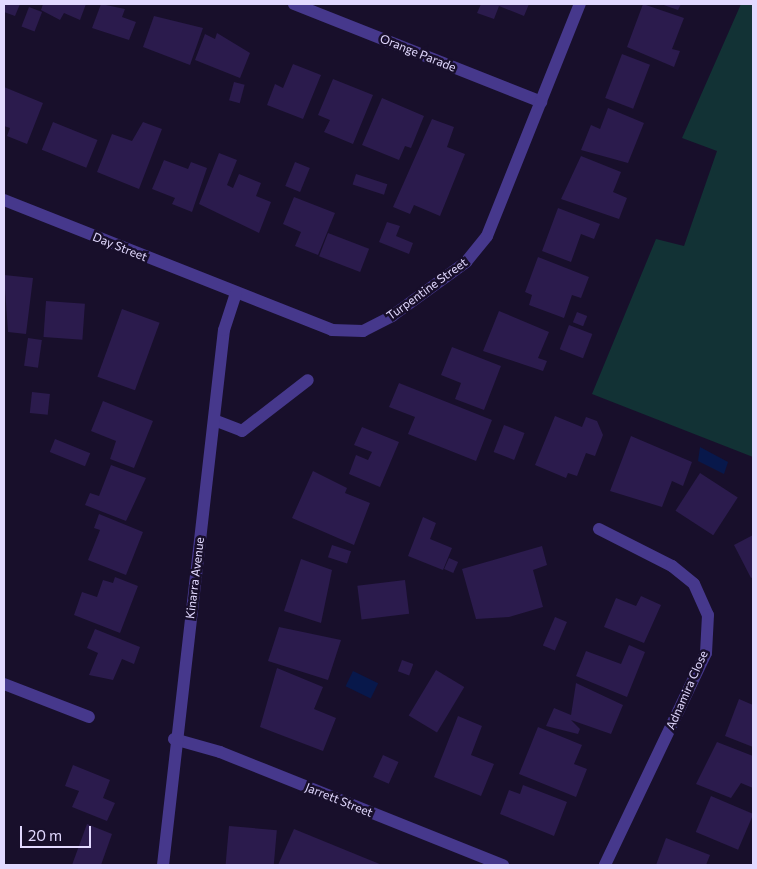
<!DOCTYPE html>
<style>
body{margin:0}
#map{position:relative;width:757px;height:869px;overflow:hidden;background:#180f2b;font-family:Commissioner,sans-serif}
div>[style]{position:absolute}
.green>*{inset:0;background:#123235}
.water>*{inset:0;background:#08184b;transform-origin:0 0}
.building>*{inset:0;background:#2b1b4d;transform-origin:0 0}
.minor>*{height:12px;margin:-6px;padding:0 6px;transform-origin:6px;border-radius:6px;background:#46388c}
.tertiary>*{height:12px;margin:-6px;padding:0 6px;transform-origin:6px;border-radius:6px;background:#46388c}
span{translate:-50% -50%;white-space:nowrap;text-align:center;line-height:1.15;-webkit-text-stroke:5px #180f2b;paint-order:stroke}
.street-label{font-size:12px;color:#e2d9ff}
.frame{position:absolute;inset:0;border:5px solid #e2d9ff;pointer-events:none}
.scale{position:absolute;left:20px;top:826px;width:71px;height:22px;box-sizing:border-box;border:2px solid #e2d9ff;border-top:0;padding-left:6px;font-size:15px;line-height:18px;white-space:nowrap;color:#e2d9ff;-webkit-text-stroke:4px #180f2b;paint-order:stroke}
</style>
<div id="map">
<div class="green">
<i style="clip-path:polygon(741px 4px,753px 4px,753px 457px,592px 394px,656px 239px,684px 246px,717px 151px,682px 138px)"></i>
</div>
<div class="water">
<i style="clip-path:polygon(700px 447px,728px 462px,724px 474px,698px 461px)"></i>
<i style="left:353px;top:671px;width:28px;height:17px;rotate:26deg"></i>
</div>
<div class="building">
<i style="clip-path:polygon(4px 4px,20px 4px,15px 16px,4px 12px)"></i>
<i style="clip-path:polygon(43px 4px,86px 4px,80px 20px,64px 13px,60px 20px,41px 10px)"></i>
<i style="clip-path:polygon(101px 4px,125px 9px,122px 17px,136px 22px,129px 40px,92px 28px)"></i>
<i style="clip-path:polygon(481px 4px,529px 4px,524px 16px,499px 6px,494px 19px,477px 13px)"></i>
<i style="clip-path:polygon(643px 4px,684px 18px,672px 49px,680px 51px,674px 67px,627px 47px)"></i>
<i style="clip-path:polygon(661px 4px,681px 4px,678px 10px)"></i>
<i style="left:29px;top:7px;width:14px;height:21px;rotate:21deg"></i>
<i style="clip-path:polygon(154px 16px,203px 28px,190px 65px,143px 47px)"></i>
<i style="clip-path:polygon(217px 33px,250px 53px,240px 78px,195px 60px,205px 34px,215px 39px)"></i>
<i style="left:622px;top:54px;width:30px;height:47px;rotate:21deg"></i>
<i style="clip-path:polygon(293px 64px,321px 75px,303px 119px,267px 105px,275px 84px,283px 88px)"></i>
<i style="clip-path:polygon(333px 79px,373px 95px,353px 144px,324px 132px,330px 120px,318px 115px)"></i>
<i style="left:234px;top:82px;width:11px;height:19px;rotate:15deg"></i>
<i style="clip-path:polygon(4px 87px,43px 103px,27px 144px,7px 136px,10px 128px,4px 126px)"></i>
<i style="clip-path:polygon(382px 98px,424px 116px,411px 148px,405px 146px,399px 160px,362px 145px)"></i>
<i style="clip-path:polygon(608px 108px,644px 123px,628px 163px,581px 150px,591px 125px,600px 129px)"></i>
<i style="clip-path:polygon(432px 119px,454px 127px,447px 147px,465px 154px,440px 216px,414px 205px,410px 214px,393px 207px)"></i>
<i style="left:53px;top:122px;width:48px;height:30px;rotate:22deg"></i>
<i style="clip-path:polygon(143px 122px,162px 129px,139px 189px,97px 172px,112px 134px,132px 141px)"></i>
<i style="clip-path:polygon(219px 153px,237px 160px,227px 185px,233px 188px,239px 174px,261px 183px,256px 196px,271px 202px,259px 233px,199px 204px)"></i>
<i style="clip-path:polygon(581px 156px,621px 172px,613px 192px,627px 198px,619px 219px,561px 199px)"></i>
<i style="clip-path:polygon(164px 160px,188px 169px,191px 162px,207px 168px,192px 212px,172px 204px,175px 198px,152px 189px)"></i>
<i style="left:295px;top:162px;width:16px;height:26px;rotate:22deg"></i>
<i style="left:356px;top:174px;width:33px;height:11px;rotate:18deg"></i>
<i style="clip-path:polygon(294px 197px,335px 213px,318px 255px,295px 246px,301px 232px,283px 224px)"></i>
<i style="clip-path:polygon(558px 208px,600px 224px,594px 239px,581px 234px,571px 262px,542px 251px)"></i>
<i style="clip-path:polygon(387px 222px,400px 226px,396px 236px,413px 243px,409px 254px,379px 242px)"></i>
<i style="left:328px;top:233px;width:44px;height:25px;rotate:21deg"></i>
<i style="clip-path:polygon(538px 257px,589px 277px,581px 298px,572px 295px,564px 318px,529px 305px,532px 295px,525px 292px)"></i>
<i style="clip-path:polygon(4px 275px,33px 278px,26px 334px,8px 332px)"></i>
<i style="left:46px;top:301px;width:39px;height:36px;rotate:4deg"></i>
<i style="left:122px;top:309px;width:40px;height:72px;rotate:20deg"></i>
<i style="clip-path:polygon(499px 311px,549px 332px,538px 358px,547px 361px,543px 371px,483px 351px)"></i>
<i style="left:577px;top:312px;width:11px;height:11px;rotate:22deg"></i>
<i style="left:569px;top:325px;width:25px;height:26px;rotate:21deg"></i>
<i style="left:28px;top:338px;width:14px;height:28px;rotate:8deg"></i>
<i style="clip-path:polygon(452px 347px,501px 366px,484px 410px,455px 399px,461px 383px,441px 375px)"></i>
<i style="clip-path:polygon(399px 383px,492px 420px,476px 461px,408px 434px,415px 417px,389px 407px)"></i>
<i style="left:32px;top:392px;width:18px;height:21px;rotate:6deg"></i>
<i style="clip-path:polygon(103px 401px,153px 421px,134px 468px,110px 459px,116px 441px,91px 431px)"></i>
<i style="clip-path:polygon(555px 416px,582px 427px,586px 417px,597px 421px,603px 435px,595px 456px,586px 453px,577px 476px,568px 473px,566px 478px,535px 465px)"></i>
<i style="left:504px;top:425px;width:22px;height:29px;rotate:21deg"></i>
<i style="clip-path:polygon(362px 427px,399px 442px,380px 487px,349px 474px,356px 455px,368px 460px,372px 452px,354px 445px)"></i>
<i style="clip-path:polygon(631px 436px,692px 462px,683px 486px,672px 481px,662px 507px,610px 491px)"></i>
<i style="left:55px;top:439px;width:38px;height:14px;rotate:22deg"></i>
<i style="clip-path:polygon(111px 465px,146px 478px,126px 521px,85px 505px,90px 493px,99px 496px)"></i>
<i style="clip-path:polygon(313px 471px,347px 488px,345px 493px,370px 503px,354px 545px,292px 518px)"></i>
<i style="left:700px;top:473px;width:45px;height:45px;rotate:33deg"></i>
<i style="clip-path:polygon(99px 514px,143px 532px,126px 575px,88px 560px,100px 530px,94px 528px)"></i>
<i style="clip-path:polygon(423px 517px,436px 523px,430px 539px,452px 548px,443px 570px,408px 556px)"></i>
<i style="clip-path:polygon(753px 535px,753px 577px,751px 578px,734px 545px)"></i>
<i style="left:332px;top:545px;width:20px;height:13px;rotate:18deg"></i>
<i style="clip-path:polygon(542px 546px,547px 565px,533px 570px,543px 607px,509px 617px,476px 619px,462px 569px)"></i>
<i style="left:449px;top:558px;width:10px;height:12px;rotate:24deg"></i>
<i style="clip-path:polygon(301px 559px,332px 570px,321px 623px,284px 611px)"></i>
<i style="clip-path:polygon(115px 577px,138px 586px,120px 633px,74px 615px,82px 592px,97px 597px,103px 580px,113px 583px)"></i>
<i style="left:405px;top:580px;width:34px;height:48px;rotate:83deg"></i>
<i style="clip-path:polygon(641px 596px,661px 605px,644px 643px,604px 627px,616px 598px,636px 606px)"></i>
<i style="left:555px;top:617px;width:13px;height:31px;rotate:23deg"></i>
<i style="clip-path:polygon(279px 627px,341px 640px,328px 680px,268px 661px)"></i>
<i style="clip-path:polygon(95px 629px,140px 647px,134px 664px,122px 659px,113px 680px,89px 675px,98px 653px,87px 648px)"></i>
<i style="clip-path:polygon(629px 645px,645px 652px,627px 697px,576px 676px,586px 651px,621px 664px)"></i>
<i style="left:402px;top:660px;width:12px;height:12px;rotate:20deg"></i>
<i style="clip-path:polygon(277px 668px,323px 687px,314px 709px,336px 718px,323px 751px,260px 727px)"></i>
<i style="left:436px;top:670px;width:33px;height:53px;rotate:31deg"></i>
<i style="clip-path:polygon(576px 683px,623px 705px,611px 734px,571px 720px,580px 729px,578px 734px,546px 726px,554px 708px,571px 715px)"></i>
<i style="clip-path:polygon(739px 699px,753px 705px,753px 747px,725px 736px)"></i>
<i style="clip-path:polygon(458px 716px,482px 726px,471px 755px,494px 764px,481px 796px,434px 777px)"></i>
<i style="clip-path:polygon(538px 727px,582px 745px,574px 764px,587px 769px,576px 797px,519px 774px)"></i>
<i style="clip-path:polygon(717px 742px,753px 756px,753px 788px,741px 783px,731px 798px,696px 784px)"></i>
<i style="left:383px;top:755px;width:17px;height:24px;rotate:24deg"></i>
<i style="clip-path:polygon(73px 765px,110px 780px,103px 798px,115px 803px,107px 821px,72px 807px,79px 791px,65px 786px)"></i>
<i style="clip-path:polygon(523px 785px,567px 802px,554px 836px,500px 814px,509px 790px,520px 794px)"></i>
<i style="left:711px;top:796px;width:46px;height:39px;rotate:23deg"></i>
<i style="clip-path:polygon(87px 824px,112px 834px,101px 865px,72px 865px)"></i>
<i style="left:229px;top:826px;width:48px;height:39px;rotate:5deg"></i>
<i style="clip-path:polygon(294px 829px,382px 865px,278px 865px)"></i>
<i style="clip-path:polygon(666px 838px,710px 855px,706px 865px,656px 865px)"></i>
</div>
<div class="minor">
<i style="left:294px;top:4px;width:266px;rotate:21.6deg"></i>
<i style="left:214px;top:420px;width:30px;rotate:21deg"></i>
<i style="left:242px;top:431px;width:83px;rotate:-37.7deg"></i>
<i style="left:599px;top:529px;width:82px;rotate:26.9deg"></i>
<i style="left:672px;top:566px;width:28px;rotate:39deg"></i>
<i style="left:694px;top:584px;width:34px;rotate:66deg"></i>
<i style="left:708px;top:615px;width:38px;rotate:93deg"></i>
<i style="left:706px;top:653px;width:235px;rotate:115.5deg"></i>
<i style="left:4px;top:684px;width:91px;rotate:21.2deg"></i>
<i style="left:174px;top:739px;width:48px;rotate:15.8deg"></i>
<i style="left:220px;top:752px;width:305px;rotate:21.8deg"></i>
</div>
<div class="tertiary">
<i style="left:4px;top:200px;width:353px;rotate:21.6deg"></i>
<i style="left:332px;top:330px;width:31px;rotate:2deg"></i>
<i style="left:363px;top:331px;width:33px;rotate:-27deg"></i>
<i style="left:392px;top:316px;width:92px;rotate:-36.1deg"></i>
<i style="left:466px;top:262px;width:33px;rotate:-51deg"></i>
<i style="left:487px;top:236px;width:250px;rotate:-68.2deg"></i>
<i style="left:163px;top:865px;width:538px;rotate:-83.5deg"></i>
<i style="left:224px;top:330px;width:39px;rotate:-72deg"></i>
</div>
<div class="street-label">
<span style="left:418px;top:53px;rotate:22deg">Orange Parade</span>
<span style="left:120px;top:247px;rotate:22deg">Day Street</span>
<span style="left:427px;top:289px;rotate:-36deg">Turpentine Street</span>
<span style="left:195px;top:578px;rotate:-83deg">Kinarra Avenue</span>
<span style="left:687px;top:690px;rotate:-66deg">Adnamira Close</span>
<span style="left:339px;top:800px;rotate:22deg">Jarrett Street</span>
</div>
<div class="frame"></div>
<div class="scale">20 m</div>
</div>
